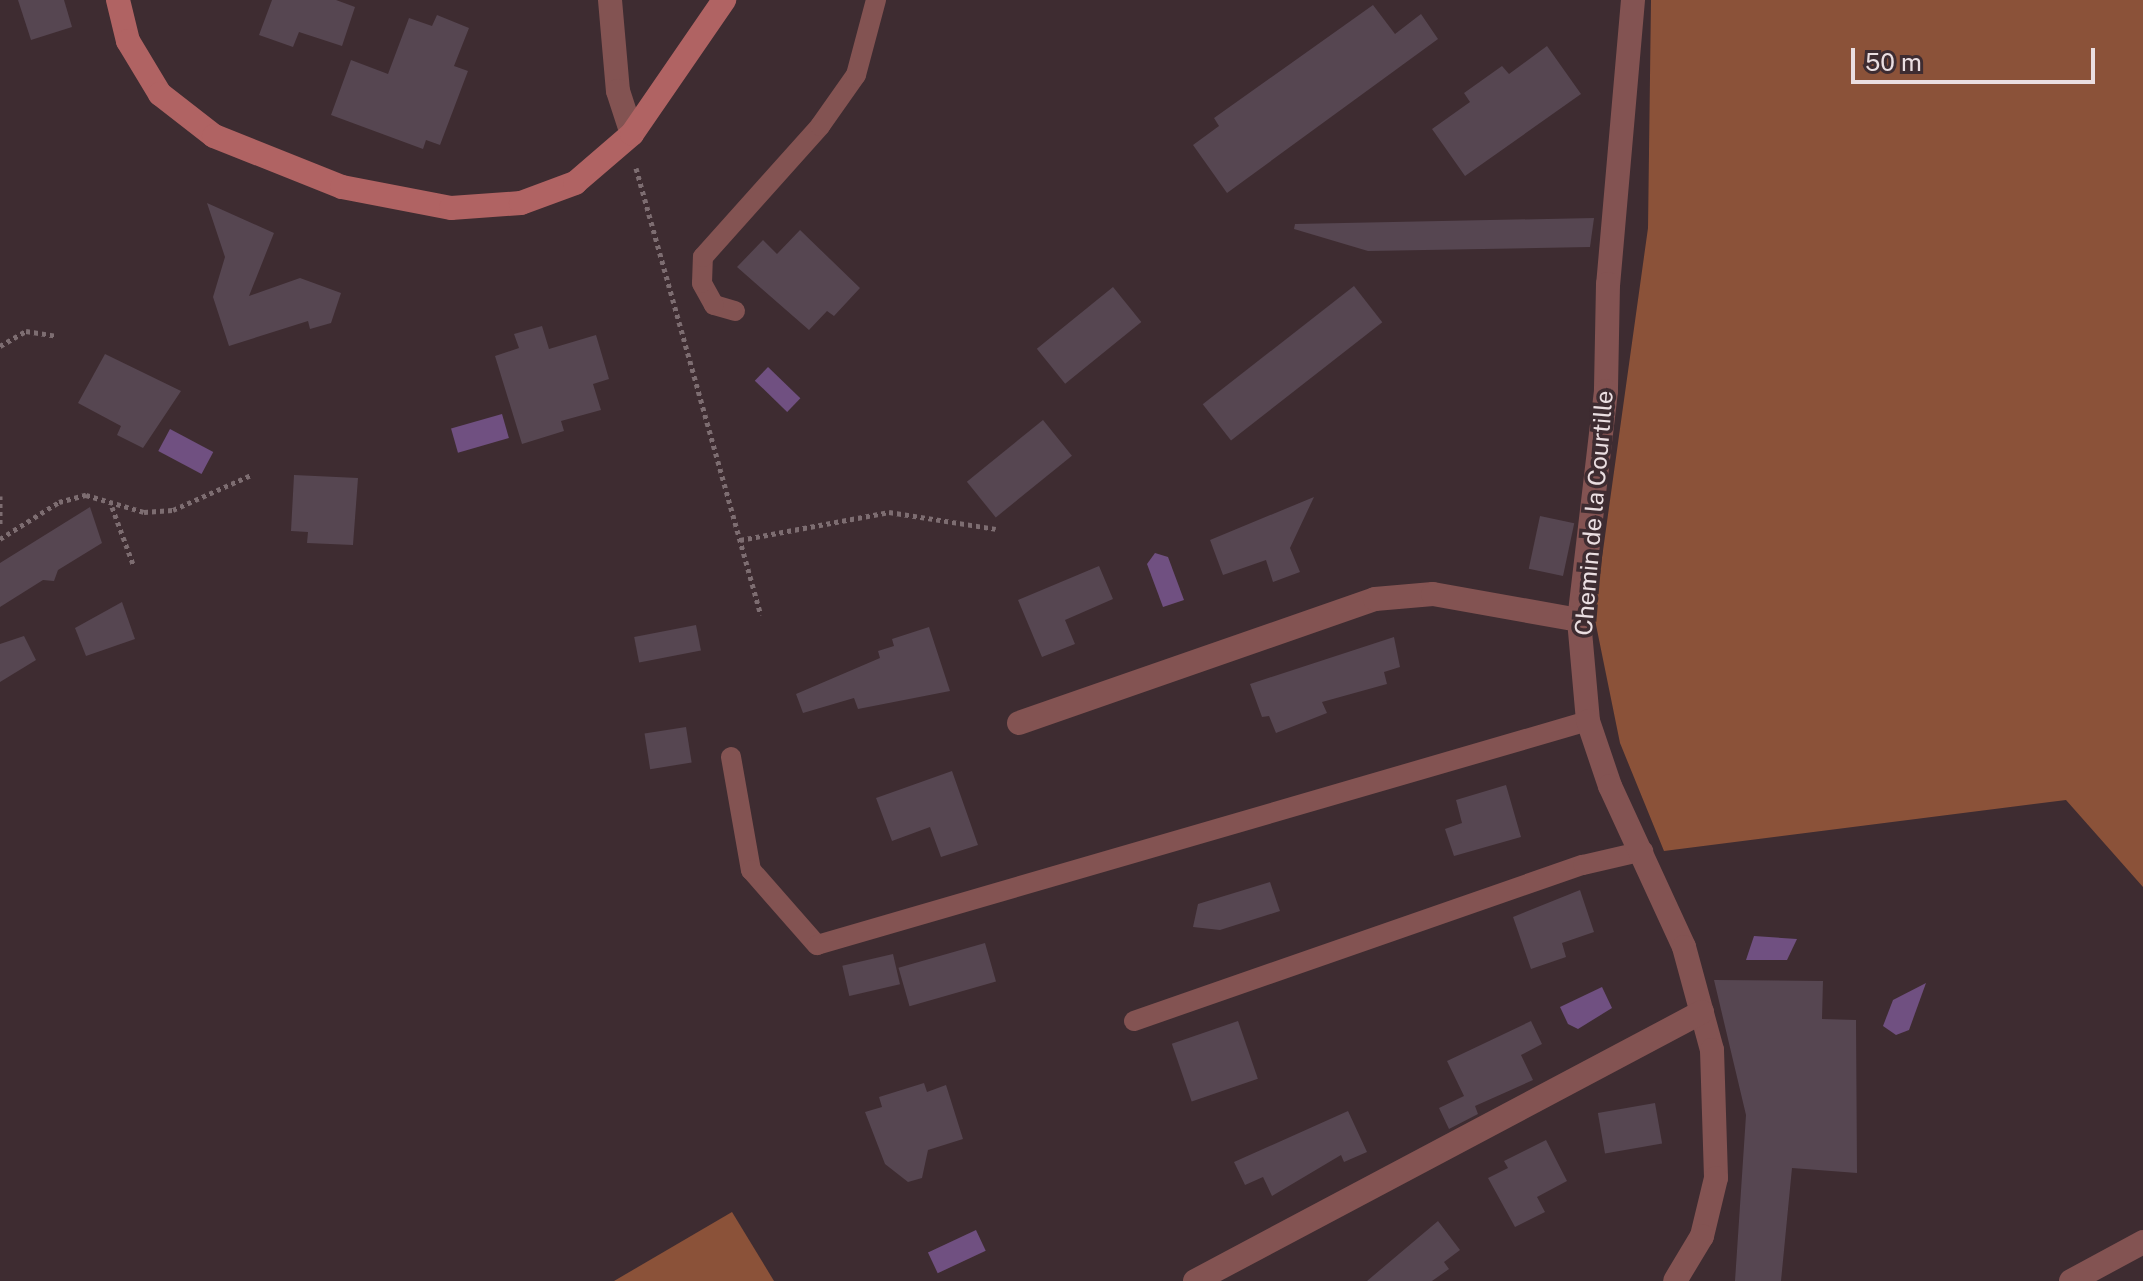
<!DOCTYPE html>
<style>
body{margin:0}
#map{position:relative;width:2143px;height:1281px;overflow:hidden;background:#3e2c31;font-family:"Public Sans",sans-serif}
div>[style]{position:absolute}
.forest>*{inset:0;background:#8b5239}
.water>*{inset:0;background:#705081;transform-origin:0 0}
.building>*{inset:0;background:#564651;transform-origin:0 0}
.path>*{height:5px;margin-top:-2.5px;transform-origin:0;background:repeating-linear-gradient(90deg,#7d6d71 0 4px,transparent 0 8px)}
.lane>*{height:20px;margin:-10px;padding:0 10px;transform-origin:10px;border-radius:10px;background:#835352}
.street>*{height:24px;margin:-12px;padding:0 12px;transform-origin:12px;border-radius:12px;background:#835352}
.secondary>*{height:24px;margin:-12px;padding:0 12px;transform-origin:12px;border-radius:12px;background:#b06363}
span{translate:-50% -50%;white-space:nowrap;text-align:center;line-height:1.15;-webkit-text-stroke:7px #3e2c31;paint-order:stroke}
.street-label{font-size:24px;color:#eadee1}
.scale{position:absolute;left:1851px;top:48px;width:244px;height:36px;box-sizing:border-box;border:4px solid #eadee1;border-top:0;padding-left:10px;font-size:24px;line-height:28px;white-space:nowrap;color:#eadee1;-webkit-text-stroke:6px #3e2c31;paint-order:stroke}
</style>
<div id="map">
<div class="forest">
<i style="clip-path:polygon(1651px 0,2143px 0,2143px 887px,2066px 800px,1664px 851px,1620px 743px,1594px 615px,1648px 228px)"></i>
<i style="clip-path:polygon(732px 1212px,774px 1281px,614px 1281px)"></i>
</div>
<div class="water">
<i style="left:768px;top:367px;width:45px;height:19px;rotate:44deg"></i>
<i style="left:502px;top:414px;width:25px;height:53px;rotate:74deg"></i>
<i style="left:170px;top:429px;width:49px;height:25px;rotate:28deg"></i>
<i style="clip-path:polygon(1155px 553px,1168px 557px,1184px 600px,1163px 607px,1147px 564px)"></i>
<i style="clip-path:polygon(1754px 936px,1797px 939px,1787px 960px,1746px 960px)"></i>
<i style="clip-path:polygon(1926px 983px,1909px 1030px,1896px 1035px,1883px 1026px,1893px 1000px)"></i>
<i style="clip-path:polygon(1602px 987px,1612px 1008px,1578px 1029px,1568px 1024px,1560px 1007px)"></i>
<i style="left:976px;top:1230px;width:23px;height:53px;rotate:65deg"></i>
</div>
<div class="building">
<i style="clip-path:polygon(18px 0,64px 0,72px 27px,31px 40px)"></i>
<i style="clip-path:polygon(272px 0,336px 0,355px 7px,342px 46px,299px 32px,293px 47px,259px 35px)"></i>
<i style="clip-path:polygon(1373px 5px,1395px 34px,1421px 14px,1438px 39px,1227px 193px,1193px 145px,1219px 126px,1214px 118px)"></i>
<i style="clip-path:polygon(437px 15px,469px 28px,454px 66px,468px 71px,440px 145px,426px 140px,423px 149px,331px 115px,351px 60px,388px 74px,409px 18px,432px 26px)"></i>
<i style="clip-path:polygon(1547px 46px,1581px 94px,1465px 176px,1432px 129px,1470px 102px,1464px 93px,1502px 66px,1509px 74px)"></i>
<i style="clip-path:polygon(207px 203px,274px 233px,249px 296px,300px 278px,341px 293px,331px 323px,310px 329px,308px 321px,229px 346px,213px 297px,225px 257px)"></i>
<i style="clip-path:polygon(1594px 218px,1590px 247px,1368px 251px,1294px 229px,1295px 224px)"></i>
<i style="clip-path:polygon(800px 230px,860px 288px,834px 316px,827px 311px,809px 330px,737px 267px,763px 240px,777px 254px)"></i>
<i style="left:1354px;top:286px;width:46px;height:192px;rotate:52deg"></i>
<i style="left:1113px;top:287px;width:45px;height:98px;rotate:51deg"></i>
<i style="clip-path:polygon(542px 326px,549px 349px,596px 335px,609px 379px,593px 384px,601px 410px,561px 421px,564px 431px,522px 444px,495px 356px,519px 348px,514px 334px)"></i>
<i style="clip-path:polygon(105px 354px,181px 391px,143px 448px,117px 435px,121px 426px,78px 403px)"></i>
<i style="left:1043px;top:420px;width:46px;height:98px;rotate:51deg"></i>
<i style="clip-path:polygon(294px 475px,358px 478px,353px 545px,307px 543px,308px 532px,291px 531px)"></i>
<i style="clip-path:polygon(1314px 497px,1290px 548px,1300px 572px,1273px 582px,1266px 560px,1223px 575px,1210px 540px)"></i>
<i style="clip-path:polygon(90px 507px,102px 543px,58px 570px,54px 581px,43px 580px,0 607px,0 563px)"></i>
<i style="left:1540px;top:516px;width:35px;height:54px;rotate:12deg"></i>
<i style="clip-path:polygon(1099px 566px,1113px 599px,1065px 620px,1075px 644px,1042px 657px,1018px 600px)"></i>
<i style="clip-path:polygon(122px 602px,135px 639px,86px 656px,75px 628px)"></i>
<i style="left:696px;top:625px;width:26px;height:63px;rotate:79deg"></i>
<i style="clip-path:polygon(929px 627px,950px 691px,858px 709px,854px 698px,803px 713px,796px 694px,880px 658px,878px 651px,894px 646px,892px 639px)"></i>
<i style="clip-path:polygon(24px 636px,36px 660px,0 682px,0 644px)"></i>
<i style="clip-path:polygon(1394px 637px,1400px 667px,1384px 672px,1387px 684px,1322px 702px,1327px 713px,1276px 733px,1269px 716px,1262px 717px,1250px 684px)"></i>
<i style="left:686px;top:727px;width:36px;height:42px;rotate:81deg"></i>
<i style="clip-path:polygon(952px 771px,978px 845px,941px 857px,930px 827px,892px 841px,876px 798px)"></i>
<i style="clip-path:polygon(1506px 785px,1521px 837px,1454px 856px,1445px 829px,1462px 823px,1456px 800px)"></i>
<i style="clip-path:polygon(1270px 882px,1280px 911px,1220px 930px,1193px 927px,1198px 904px)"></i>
<i style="clip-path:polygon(1580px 890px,1594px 932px,1562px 943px,1566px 957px,1531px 969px,1513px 917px)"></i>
<i style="left:985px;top:943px;width:40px;height:90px;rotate:74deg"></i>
<i style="left:893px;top:954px;width:31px;height:52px;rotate:77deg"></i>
<i style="clip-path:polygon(1714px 980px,1823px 981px,1822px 1019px,1856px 1020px,1857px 1173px,1792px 1168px,1781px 1281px,1735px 1281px,1746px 1115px)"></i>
<i style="left:1238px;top:1021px;width:61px;height:70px;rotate:71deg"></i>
<i style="clip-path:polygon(1531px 1021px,1542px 1044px,1521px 1055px,1533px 1080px,1475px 1106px,1478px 1114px,1449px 1129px,1439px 1108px,1464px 1096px,1447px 1061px)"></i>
<i style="clip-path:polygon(924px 1083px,927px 1092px,946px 1085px,963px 1139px,928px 1150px,922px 1178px,908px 1182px,885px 1164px,865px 1112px,882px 1107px,879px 1097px)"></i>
<i style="left:1655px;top:1103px;width:41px;height:58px;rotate:80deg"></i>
<i style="clip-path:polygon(1348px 1111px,1367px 1152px,1344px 1162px,1341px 1155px,1272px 1196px,1263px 1177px,1245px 1185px,1234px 1162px)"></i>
<i style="clip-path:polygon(1546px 1140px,1567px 1181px,1537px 1197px,1545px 1212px,1515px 1227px,1488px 1178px,1508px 1168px,1504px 1161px)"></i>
<i style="clip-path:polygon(1438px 1221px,1460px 1250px,1444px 1262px,1449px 1269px,1432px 1281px,1367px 1281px)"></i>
</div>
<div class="path">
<i style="left:636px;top:168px;width:464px;rotate:74.4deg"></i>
<i style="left:0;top:346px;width:30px;rotate:-30deg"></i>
<i style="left:26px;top:331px;width:31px;rotate:9deg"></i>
<i style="left:0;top:496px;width:28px;rotate:90deg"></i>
<i style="left:112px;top:507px;width:61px;rotate:69.8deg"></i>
<i style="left:0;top:539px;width:70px;rotate:-32.1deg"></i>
<i style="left:59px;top:502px;width:28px;rotate:-15deg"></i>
<i style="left:86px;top:495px;width:60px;rotate:16.3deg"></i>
<i style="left:144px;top:512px;width:29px;rotate:-4deg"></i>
<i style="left:173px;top:510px;width:85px;rotate:-24.2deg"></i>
<i style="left:740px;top:540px;width:152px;rotate:-10.6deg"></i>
<i style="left:889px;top:512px;width:108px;rotate:9deg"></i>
</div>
<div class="lane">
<i style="left:735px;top:311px;width:22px;rotate:-164deg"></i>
<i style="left:714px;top:305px;width:25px;rotate:-119deg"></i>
<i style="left:702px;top:283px;width:26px;rotate:-88deg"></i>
<i style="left:703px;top:257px;width:176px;rotate:-48.2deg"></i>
<i style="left:820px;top:126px;width:62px;rotate:-54.8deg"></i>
<i style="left:856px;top:75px;width:78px;rotate:-75.1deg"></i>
<i style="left:731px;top:757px;width:115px;rotate:80deg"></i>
<i style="left:751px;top:870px;width:100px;rotate:48.7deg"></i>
<i style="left:817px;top:945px;width:803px;rotate:-16.2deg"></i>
<i style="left:1134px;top:1021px;width:475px;rotate:-19.2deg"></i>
<i style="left:1583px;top:865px;width:62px;rotate:-13.1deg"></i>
</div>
<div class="street">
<i style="left:610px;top:0;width:91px;rotate:85deg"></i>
<i style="left:618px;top:91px;width:45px;rotate:72deg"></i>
<i style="left:1633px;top:0;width:285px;rotate:95deg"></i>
<i style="left:1608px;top:284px;width:107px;rotate:91.1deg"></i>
<i style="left:1606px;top:391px;width:231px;rotate:96.7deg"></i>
<i style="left:1579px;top:620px;width:101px;rotate:84.9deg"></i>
<i style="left:1588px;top:721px;width:69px;rotate:71.3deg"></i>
<i style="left:1610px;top:786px;width:177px;rotate:65.3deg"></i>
<i style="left:1684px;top:947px;width:107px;rotate:74.8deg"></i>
<i style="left:1712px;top:1050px;width:128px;rotate:88.2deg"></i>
<i style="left:1716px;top:1178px;width:60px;rotate:103.6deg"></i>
<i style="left:1702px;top:1236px;width:52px;rotate:121deg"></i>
<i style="left:1019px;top:723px;width:377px;rotate:-19.2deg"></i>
<i style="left:1375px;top:599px;width:58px;rotate:-4.9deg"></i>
<i style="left:1433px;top:594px;width:148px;rotate:10.1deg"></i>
<i style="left:1195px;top:1281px;width:574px;rotate:-27.95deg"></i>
<i style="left:2071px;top:1281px;width:82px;rotate:-28.4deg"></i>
</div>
<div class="secondary">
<i style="left:118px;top:0;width:42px;rotate:76.3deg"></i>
<i style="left:128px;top:41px;width:62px;rotate:58.9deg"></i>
<i style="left:160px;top:94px;width:68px;rotate:37.9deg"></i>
<i style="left:214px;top:136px;width:138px;rotate:21.7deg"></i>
<i style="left:342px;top:187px;width:111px;rotate:10.9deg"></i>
<i style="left:451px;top:208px;width:70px;rotate:-4.1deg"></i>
<i style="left:521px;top:203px;width:58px;rotate:-20.3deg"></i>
<i style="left:575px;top:183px;width:75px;rotate:-40.7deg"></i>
<i style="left:632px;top:134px;width:163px;rotate:-55.5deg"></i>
</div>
<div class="street-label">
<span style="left:1594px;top:513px;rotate:-85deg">Chemin de la Courtille</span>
</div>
<div class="scale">50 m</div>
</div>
